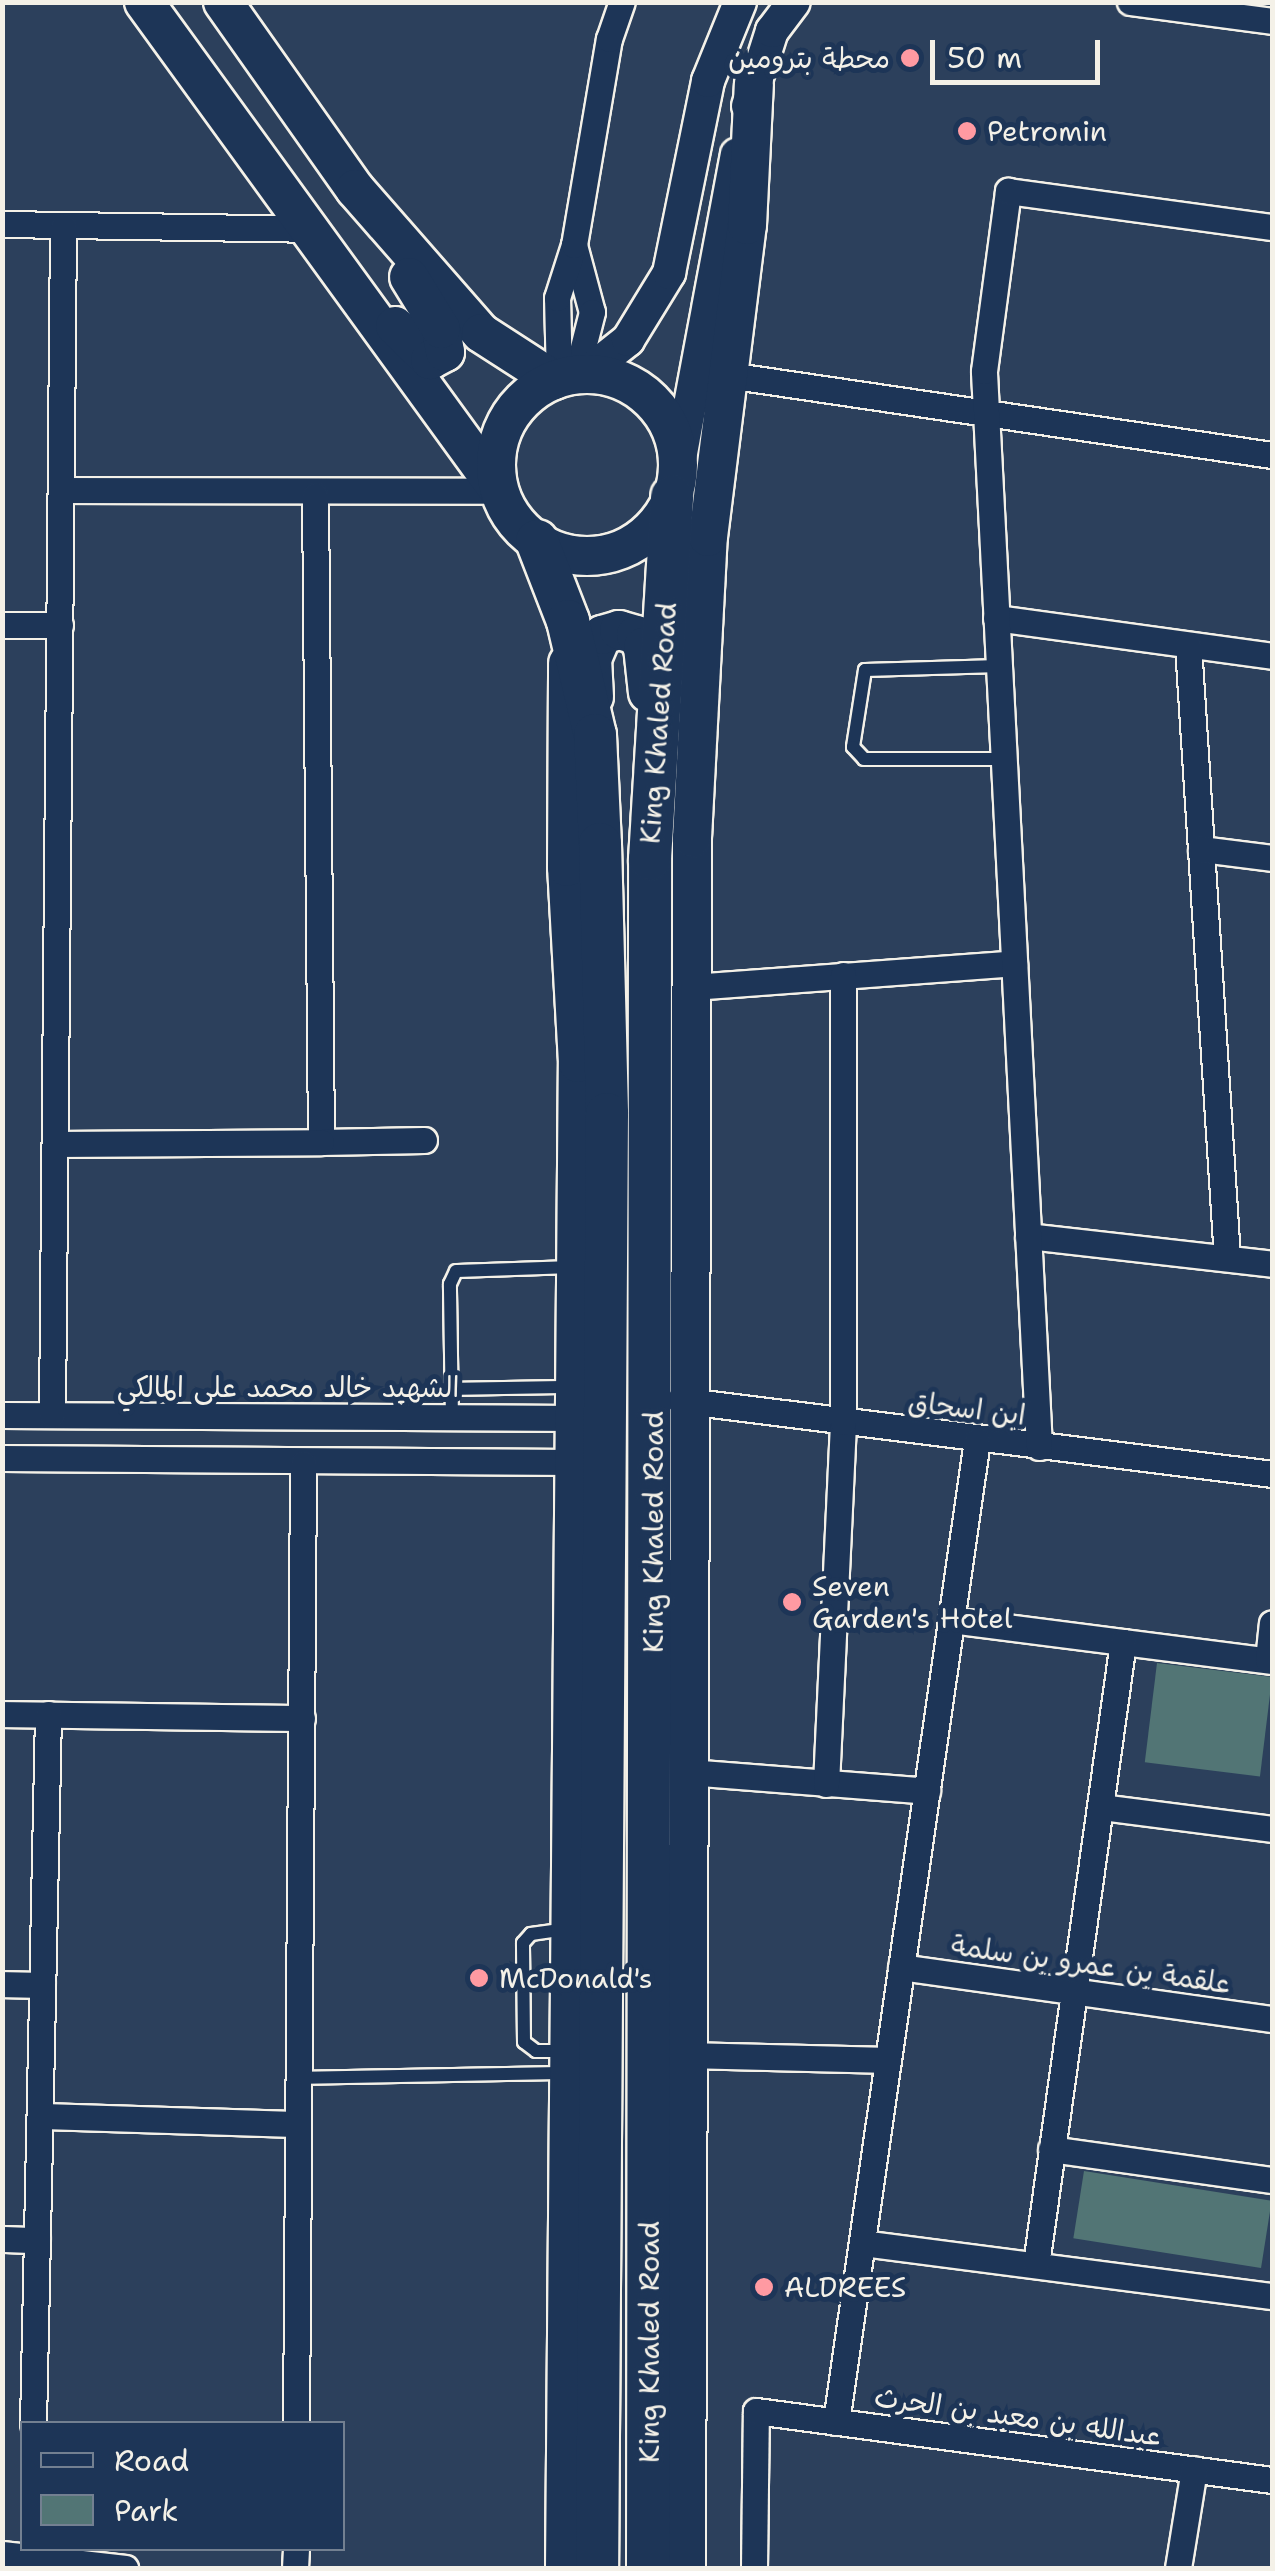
<!DOCTYPE html>
<meta charset="utf-8">
<style>
body{margin:0}
#map{position:relative;width:1275px;height:2571px;overflow:hidden;background:#2c405c;font-family:"Shantell Sans","Playpen Sans Arabic",sans-serif}
div>[style]{position:absolute}
.green>*{inset:0;background:#527575;transform-origin:0 0}
.roads{filter:drop-shadow(2px 0 #f4f1e8) drop-shadow(-2px 0 #f4f1e8) drop-shadow(0 2px #f4f1e8) drop-shadow(0 -2px #f4f1e8)}
.service>*{height:12px;margin:-6px;padding:0 6px;transform-origin:6px;border-radius:6px;background:#1d3557}
.minor>*{height:25px;margin:-12.5px;padding:0 12.5px;transform-origin:12.5px;border-radius:12.5px;background:#1d3557}
.tertiary>*{height:32px;margin:-16px;padding:0 16px;transform-origin:16px;border-radius:16px;background:#1d3557}
.secondary>*{height:38px;margin:-19px;padding:0 19px;transform-origin:19px;border-radius:19px;background:#1d3557}
.secondary>.ring{margin:-19px;padding:0;box-sizing:content-box;background:none;border:38px solid #1d3557;border-radius:50%}
.primary>*{height:42px;margin:-21px;padding:0 21px;transform-origin:21px;border-radius:21px;background:#1d3557}
.dots>*{width:28px;height:28px;translate:-50% -50%;box-sizing:border-box;border:5px solid #1d3557;border-radius:50%}
span{translate:-50% -50%;white-space:nowrap;text-align:center;line-height:1.15;-webkit-text-stroke:10px #1d3557;paint-order:stroke}
.poi-label{font-size:28px;color:#f4f1e8}
.right{translate:-100% -50%;text-align:right}
.left{translate:0 -50%;text-align:left}
.street-label{font-size:28px;color:#f4f1e8}
.frame{position:absolute;inset:0;border:5px solid #f4f1e8;pointer-events:none}
.legend{position:absolute;left:20px;top:2421px;width:325px;height:130px;box-sizing:border-box;background:#1d3557;border:2px solid #738091;margin:0;padding:12px 18px;list-style:none;font-size:30px;color:#f4f1e8}
.legend li{display:flex;align-items:center;gap:20px;height:50px}
.legend b{width:50px;border:2px solid #738091}
.scale{position:absolute;left:930px;top:40px;width:170px;height:45px;box-sizing:border-box;border:5px solid #f4f1e8;border-top:0;padding-left:12px;font-size:30px;line-height:35px;white-space:nowrap;color:#f4f1e8;-webkit-text-stroke:8px #1d3557;paint-order:stroke}
</style>
<div id="map">
<div class="green">
<i style="left:1157px;top:1663px;width:116px;height:100px;rotate:7deg"></i>
<i style="left:1084px;top:2171px;width:190px;height:68px;rotate:9deg"></i>
</div>
<div class="roads">
<div class="service">
<i style="left:999px;top:666px;width:134px;rotate:178.3deg"></i>
<i style="left:865px;top:670px;width:78px;rotate:98.9deg"></i>
<i style="left:853px;top:747px;width:16px;rotate:47deg"></i>
<i style="left:864px;top:759px;width:140px"></i>
<i style="left:452px;top:1389px;width:118px;rotate:-1deg"></i>
<i style="left:452px;top:1418px;width:134px;rotate:-90.9deg"></i>
<i style="left:450px;top:1284px;width:14px;rotate:-65deg"></i>
<i style="left:456px;top:1271px;width:117px;rotate:-2deg"></i>
<i style="left:564px;top:2051px;width:28px;rotate:180deg"></i>
<i style="left:536px;top:2051px;width:15px;rotate:-143deg"></i>
<i style="left:524px;top:2042px;width:99px;rotate:-90.6deg"></i>
<i style="left:523px;top:1943px;width:12px;rotate:-48deg"></i>
<i style="left:531px;top:1934px;width:35px;rotate:-8deg"></i>
<i style="left:299px;top:2078px;width:268px;rotate:-1.1deg"></i>
</div>
<div class="minor">
<i style="left:1130px;top:2px;width:143px;rotate:7.6deg"></i>
<i style="left:2px;top:224px;width:302px;rotate:0.9deg"></i>
<i style="left:574px;top:245px;width:69px;rotate:75deg"></i>
<i style="left:592px;top:312px;width:65px;rotate:104.3deg"></i>
<i style="left:728px;top:375px;width:550px;rotate:8.37deg"></i>
<i style="left:559px;top:378px;width:80px;rotate:-91.4deg"></i>
<i style="left:557px;top:298px;width:56px;rotate:-72.2deg"></i>
<i style="left:574px;top:245px;width:209px;rotate:-80.4deg"></i>
<i style="left:609px;top:39px;width:39px;rotate:-71deg"></i>
<i style="left:61px;top:490px;width:438px;rotate:0.1deg"></i>
<i style="left:315px;top:495px;width:647px;rotate:89.47deg"></i>
<i style="left:321px;top:1142px;width:103px;rotate:-1.1deg"></i>
<i style="left:996px;top:618px;width:279px;rotate:7.8deg"></i>
<i style="left:2px;top:625px;width:58px"></i>
<i style="left:1188px;top:645px;width:614px;rotate:86.36deg"></i>
<i style="left:1201px;top:849px;width:72px;rotate:7.2deg"></i>
<i style="left:691px;top:987px;width:324px;rotate:-4.2deg"></i>
<i style="left:55px;top:1144px;width:266px;rotate:-0.4deg"></i>
<i style="left:1028px;top:1236px;width:246px;rotate:6.5deg"></i>
<i style="left:679px;top:1400px;width:598px;rotate:7.11deg"></i>
<i style="left:2px;top:1415px;width:572px;rotate:0.3deg"></i>
<i style="left:52px;top:1415px;width:1189px;rotate:-89.47deg"></i>
<i style="left:1039px;top:1447px;width:1077px;rotate:-92.93deg"></i>
<i style="left:984px;top:371px;width:182px;rotate:-82.4deg"></i>
<i style="left:1008px;top:191px;width:266px;rotate:7.8deg"></i>
<i style="left:2px;top:1458px;width:571px;rotate:0.4deg"></i>
<i style="left:951px;top:1620px;width:324px;rotate:7.3deg"></i>
<i style="left:1268px;top:1660px;width:37px;rotate:-84deg"></i>
<i style="left:2px;top:1714px;width:300px;rotate:0.8deg"></i>
<i style="left:688px;top:1772px;width:240px;rotate:4.5deg"></i>
<i style="left:826px;top:1784px;width:362px;rotate:-87.3deg"></i>
<i style="left:843px;top:1422px;width:447px;rotate:-90deg"></i>
<i style="left:1101px;top:1807px;width:172px;rotate:7.3deg"></i>
<i style="left:901px;top:1967px;width:375px;rotate:8deg"></i>
<i style="left:2px;top:1984px;width:40px;rotate:1.4deg"></i>
<i style="left:687px;top:2055px;width:201px;rotate:1.4deg"></i>
<i style="left:40px;top:2116px;width:258px;rotate:1.8deg"></i>
<i style="left:1051px;top:2149px;width:223px;rotate:8deg"></i>
<i style="left:2px;top:2239px;width:35px;rotate:2deg"></i>
<i style="left:862px;top:2243px;width:413px;rotate:7.4deg"></i>
<i style="left:1036px;top:2264px;width:628px;rotate:-82.04deg"></i>
<i style="left:836px;top:2422px;width:992px;rotate:-81.83deg"></i>
<i style="left:33px;top:2424px;width:710px;rotate:-88.79deg"></i>
<i style="left:296px;top:2424px;width:961px;rotate:-89.58deg"></i>
<i style="left:2px;top:2554px;width:124px;rotate:6.5deg"></i>
<i style="left:295px;top:2568px;width:20px;rotate:-87deg"></i>
<i style="left:754px;top:2568px;width:157px;rotate:-89.3deg"></i>
<i style="left:756px;top:2411px;width:521px;rotate:7.62deg"></i>
<i style="left:1178px;top:2568px;width:100px;rotate:-80.8deg"></i>
</div>
<div class="tertiary">
<i style="left:748px;top:106px;width:79px;rotate:-72.3deg"></i>
<i style="left:772px;top:31px;width:36px;rotate:-53deg"></i>
<i style="left:585px;top:374px;width:55px;rotate:-38.3deg"></i>
<i style="left:628px;top:340px;width:79px;rotate:-58.5deg"></i>
<i style="left:669px;top:273px;width:196px;rotate:-78.5deg"></i>
<i style="left:708px;top:81px;width:85px;rotate:-67.9deg"></i>
<i style="left:678px;top:469px;width:320px;rotate:-79.4deg"></i>
</div>
<div class="secondary">
<i style="left:144px;top:2px;width:604px;rotate:54.02deg"></i>
<i style="left:223px;top:2px;width:229px;rotate:54.8deg"></i>
<i style="left:355px;top:189px;width:191px;rotate:48.8deg"></i>
<i style="left:481px;top:333px;width:87px;rotate:32.8deg"></i>
<i style="left:395px;top:326px;width:49px;rotate:44.2deg"></i>
<i style="left:430px;top:360px;width:17px;rotate:-28deg"></i>
<i style="left:445px;top:352px;width:23px;rotate:-100deg"></i>
<i style="left:441px;top:329px;width:61px;rotate:-121.6deg"></i>
<i class="ring" style="left:496px;top:374px;width:144px;height:144px"></i>
<i style="left:594px;top:697px;width:38px;rotate:-93deg"></i>
<i style="left:592px;top:659px;width:26px;rotate:-67deg"></i>
<i style="left:602px;top:635px;width:18px;rotate:-16deg"></i>
<i style="left:619px;top:630px;width:18px;rotate:16deg"></i>
<i style="left:636px;top:635px;width:14px;rotate:60deg"></i>
<i style="left:643px;top:647px;width:46px;rotate:83.8deg"></i>
<i style="left:565px;top:2568px;width:1505px;rotate:-89.51deg"></i>
<i style="left:578px;top:1063px;width:196px;rotate:-93.2deg"></i>
<i style="left:567px;top:867px;width:204px;rotate:-89.7deg"></i>
<i style="left:686px;top:2568px;width:1730px;rotate:-89.8deg"></i>
<i style="left:692px;top:838px;width:301px;rotate:-87deg"></i>
<i style="left:708px;top:537px;width:314px;rotate:-82.9deg"></i>
<i style="left:747px;top:225px;width:141px;rotate:-87.2deg"></i>
</div>
<div class="primary">
<i style="left:537px;top:541px;width:86px;rotate:68.8deg"></i>
<i style="left:568px;top:621px;width:117px;rotate:76.7deg"></i>
<i style="left:595px;top:735px;width:109px;rotate:87.4deg"></i>
<i style="left:600px;top:844px;width:270px;rotate:88.5deg"></i>
<i style="left:607px;top:1114px;width:1454px;rotate:90.39deg"></i>
<i style="left:648px;top:2568px;width:1709px;rotate:-89.93deg"></i>
<i style="left:650px;top:859px;width:363px;rotate:-86.5deg"></i>
</div>
</div>
<div class="dots">
<i style="left:910px;top:58px;background:#ff9aa2"></i>
<i style="left:967px;top:131px;background:#ff9aa2"></i>
<i style="left:792px;top:1602px;background:#ff9aa2"></i>
<i style="left:479px;top:1978px;background:#ff9aa2"></i>
<i style="left:764px;top:2287px;background:#ff9aa2"></i>
</div>
<div class="poi-label">
<span class="right" style="left:890px;top:58px">محطة بترومين</span>
<span class="left" style="left:987px;top:131px">Petromin</span>
<span class="left" style="left:812px;top:1602px">Seven<br>Garden's Hotel</span>
<span class="left" style="left:499px;top:1978px">McDonald's</span>
<span class="left" style="left:784px;top:2287px">ALDREES</span>
</div>
<div class="street-label">
<span style="left:658px;top:723px;rotate:-86deg">King Khaled Road</span>
<span style="left:288px;top:1387px">الشهيد خالد محمد على المالكي</span>
<span style="left:967px;top:1408px;rotate:7deg">ابن اسحاق</span>
<span style="left:653px;top:1532px;rotate:-90deg">King Khaled Road</span>
<span style="left:1091px;top:1964px;rotate:8deg">علقمة بن عمرو بن سلمة</span>
<span style="left:649px;top:2342px;rotate:-90deg">King Khaled Road</span>
<span style="left:1018px;top:2416px;rotate:8deg">عبدالله بن معبد بن الحرث</span>
</div>
<div class="frame"></div>
<ul class="legend">
<li><b style="height:12px;background:#1d3557"></b>Road</li>
<li><b style="height:28px;background:#527575"></b>Park</li>
</ul>
<div class="scale">50 m</div>
</div>
